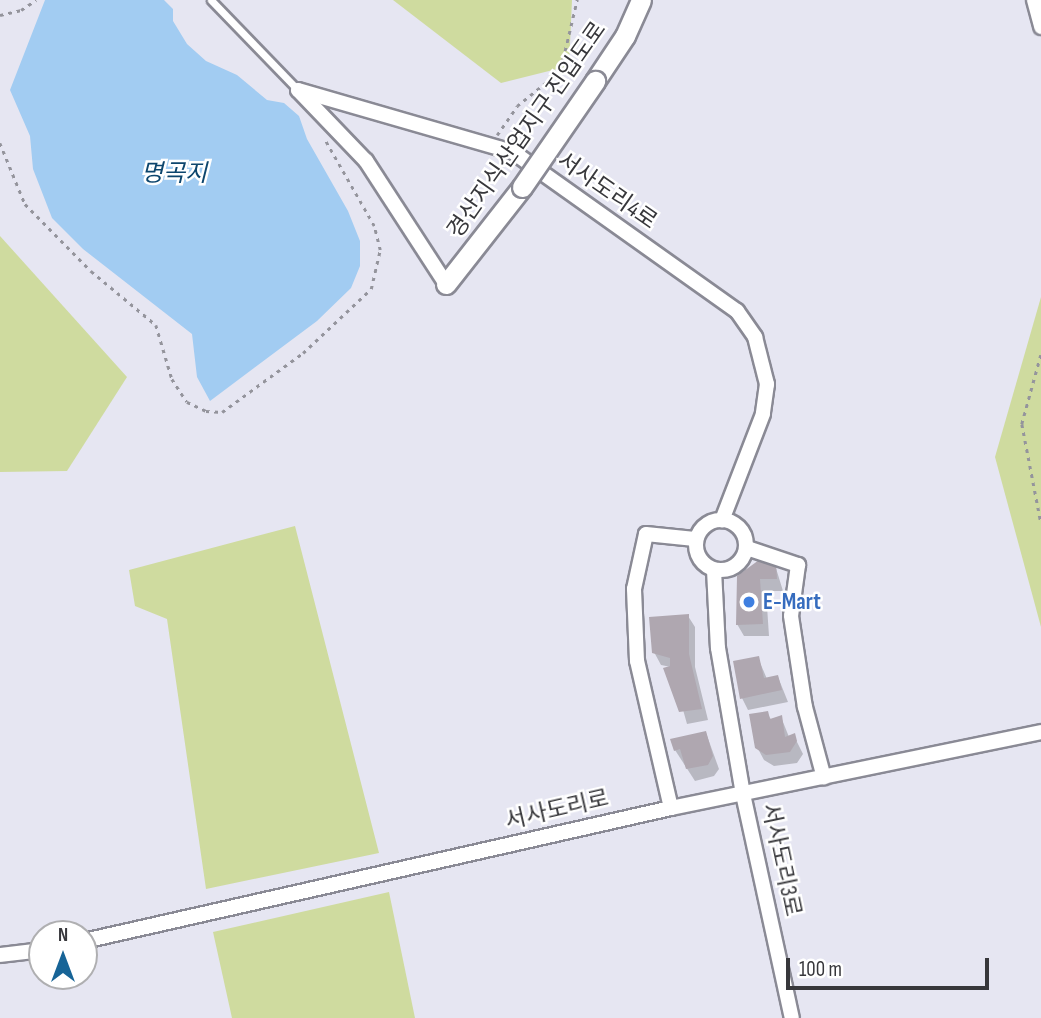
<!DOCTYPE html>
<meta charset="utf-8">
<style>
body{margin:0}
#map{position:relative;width:1041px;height:1018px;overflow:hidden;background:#e6e6f2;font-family:"Sofia Sans Condensed","Noto Sans KR",sans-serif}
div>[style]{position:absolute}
.green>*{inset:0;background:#cfdb9f}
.water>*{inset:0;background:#a2ccf2}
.shadow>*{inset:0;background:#0003}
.building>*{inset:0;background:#afa7b0}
.path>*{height:2.5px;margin-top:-1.25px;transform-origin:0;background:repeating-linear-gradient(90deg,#94949c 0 3.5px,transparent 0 8.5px)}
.roads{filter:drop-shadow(2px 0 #8a8a95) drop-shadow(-2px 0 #8a8a95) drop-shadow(0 2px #8a8a95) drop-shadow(0 -2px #8a8a95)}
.lane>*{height:7px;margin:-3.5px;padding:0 3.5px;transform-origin:3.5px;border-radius:3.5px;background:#fff}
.street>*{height:14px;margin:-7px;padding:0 7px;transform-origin:7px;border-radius:7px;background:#fff}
.street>.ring{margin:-7px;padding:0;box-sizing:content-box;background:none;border:14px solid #fff;border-radius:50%}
.secondary>*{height:19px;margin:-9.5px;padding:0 9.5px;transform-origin:9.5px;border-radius:9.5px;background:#fff}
.bridges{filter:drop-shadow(2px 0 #8a8a95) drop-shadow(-2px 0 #8a8a95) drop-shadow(0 2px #8a8a95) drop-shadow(0 -2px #8a8a95)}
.secondary-bridge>*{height:19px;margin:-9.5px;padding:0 9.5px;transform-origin:9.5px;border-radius:9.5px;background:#fff}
.dots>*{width:19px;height:19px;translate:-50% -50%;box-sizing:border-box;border:4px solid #fff;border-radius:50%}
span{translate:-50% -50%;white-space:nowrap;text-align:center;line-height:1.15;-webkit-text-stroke:5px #fff;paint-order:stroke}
.street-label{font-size:23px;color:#37373b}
.shop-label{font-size:23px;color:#366cbe;font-weight:700}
.left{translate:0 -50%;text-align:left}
.water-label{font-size:24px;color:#0c456d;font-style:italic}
.north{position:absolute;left:28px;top:920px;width:70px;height:70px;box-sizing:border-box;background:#fff;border:2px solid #afafb1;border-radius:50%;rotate:0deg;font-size:19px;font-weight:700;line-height:28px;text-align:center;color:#37373b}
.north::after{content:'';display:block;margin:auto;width:24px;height:32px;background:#176497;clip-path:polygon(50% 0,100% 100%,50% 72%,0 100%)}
.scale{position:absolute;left:786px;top:958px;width:203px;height:32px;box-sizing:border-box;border:4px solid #37373b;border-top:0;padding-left:9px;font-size:21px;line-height:24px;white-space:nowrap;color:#37373b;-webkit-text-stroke:5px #fff;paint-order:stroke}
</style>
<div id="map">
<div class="green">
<i style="clip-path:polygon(393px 0,572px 0,569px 66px,501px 83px)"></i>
<i style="clip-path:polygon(0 236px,127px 377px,67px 471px,0 472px)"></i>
<i style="clip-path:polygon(1041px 297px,1041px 627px,995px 457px)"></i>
<i style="clip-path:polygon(295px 526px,379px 853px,206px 889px,167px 619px,135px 606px,129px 570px)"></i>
<i style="clip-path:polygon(389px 892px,415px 1018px,232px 1018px,213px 932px)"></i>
</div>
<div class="water">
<i style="clip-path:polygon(45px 0,164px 0,173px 9px,173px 21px,187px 44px,206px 61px,237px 75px,267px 100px,284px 103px,299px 116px,307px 139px,348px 211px,360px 241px,360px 266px,351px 288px,317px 321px,210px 401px,197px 377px,192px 334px,83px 249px,52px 218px,33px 169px,30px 136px,10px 90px)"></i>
</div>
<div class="shadow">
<i style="clip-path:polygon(775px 565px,783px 591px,766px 591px,769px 636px,744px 636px,737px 624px,739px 577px)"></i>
<i style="clip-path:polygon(688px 616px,695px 627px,695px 667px,708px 720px,687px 724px,671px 667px,661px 665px,654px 652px)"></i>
<i style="clip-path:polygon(758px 658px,767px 679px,778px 677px,788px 702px,748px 710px,742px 698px)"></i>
<i style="clip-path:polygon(767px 713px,772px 721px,781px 717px,789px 737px,794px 736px,803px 754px,797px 763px,774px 766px,764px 760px,757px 747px)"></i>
<i style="clip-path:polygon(706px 733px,719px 769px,714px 776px,695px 781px,675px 750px)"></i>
</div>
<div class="building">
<i style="clip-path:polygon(759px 560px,776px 564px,777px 579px,760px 579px,763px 624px,736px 625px,737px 576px)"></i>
<i style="clip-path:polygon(689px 614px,689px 654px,702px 709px,679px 712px,663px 668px,670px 666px,670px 658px,652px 653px,649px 617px)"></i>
<i style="clip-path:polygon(759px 656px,764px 678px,778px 675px,782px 690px,740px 699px,733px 661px)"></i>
<i style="clip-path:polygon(768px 711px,770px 719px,782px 715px,785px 737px,795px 733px,797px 741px,790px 752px,766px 755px,755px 748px,749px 714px)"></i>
<i style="clip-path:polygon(706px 731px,713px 756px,708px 765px,686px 769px,680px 749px,674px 751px,670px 739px)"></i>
</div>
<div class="path">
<i style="left:0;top:15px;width:22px;rotate:-13deg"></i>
<i style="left:21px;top:10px;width:18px;rotate:-34deg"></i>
<i style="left:497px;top:135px;width:35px;rotate:-55deg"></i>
<i style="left:517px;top:106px;width:40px;rotate:-39deg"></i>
<i style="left:548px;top:81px;width:27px;rotate:-56deg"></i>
<i style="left:563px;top:59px;width:61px;rotate:-76.7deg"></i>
<i style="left:0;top:143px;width:66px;rotate:67.7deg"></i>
<i style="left:25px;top:204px;width:94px;rotate:45.4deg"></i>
<i style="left:91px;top:271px;width:85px;rotate:39.7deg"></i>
<i style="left:156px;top:325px;width:56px;rotate:73.5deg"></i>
<i style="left:172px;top:379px;width:27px;rotate:57deg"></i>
<i style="left:187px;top:402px;width:21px;rotate:25deg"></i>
<i style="left:206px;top:411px;width:16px;rotate:4deg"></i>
<i style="left:222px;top:412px;width:100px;rotate:-36.1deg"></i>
<i style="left:303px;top:353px;width:93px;rotate:-43.3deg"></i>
<i style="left:371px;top:289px;width:40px;rotate:-77deg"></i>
<i style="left:380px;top:250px;width:25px;rotate:-104deg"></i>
<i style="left:374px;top:226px;width:99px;rotate:-119.7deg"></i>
<i style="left:1041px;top:355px;width:72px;rotate:105.4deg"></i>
<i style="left:1022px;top:424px;width:101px;rotate:79.1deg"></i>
</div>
<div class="roads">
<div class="lane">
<i style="left:211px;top:0;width:125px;rotate:46deg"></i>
</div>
<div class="street">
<i style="left:1034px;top:0;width:28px;rotate:75deg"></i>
<i style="left:446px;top:284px;width:147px;rotate:-123deg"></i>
<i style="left:366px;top:161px;width:98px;rotate:-133.8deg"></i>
<i style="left:298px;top:90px;width:224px;rotate:16.1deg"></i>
<i style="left:513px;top:152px;width:275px;rotate:35.4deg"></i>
<i style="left:737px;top:311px;width:32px;rotate:55deg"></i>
<i style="left:755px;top:337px;width:49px;rotate:75.7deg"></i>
<i style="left:767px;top:384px;width:30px;rotate:98deg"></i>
<i style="left:763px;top:414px;width:114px;rotate:111.1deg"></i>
<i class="ring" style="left:696px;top:520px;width:36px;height:36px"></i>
<i style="left:747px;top:548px;width:54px;rotate:18.4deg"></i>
<i style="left:798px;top:565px;width:51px;rotate:97.8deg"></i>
<i style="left:791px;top:616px;width:92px;rotate:81.3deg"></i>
<i style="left:805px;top:707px;width:73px;rotate:75deg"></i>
<i style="left:714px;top:570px;width:78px;rotate:87.1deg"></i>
<i style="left:718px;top:648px;width:148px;rotate:80.3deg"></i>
<i style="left:743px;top:794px;width:229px;rotate:77.7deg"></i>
<i style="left:671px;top:808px;width:151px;rotate:-103deg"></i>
<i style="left:637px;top:661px;width:72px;rotate:-92.4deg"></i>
<i style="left:634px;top:589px;width:56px;rotate:-77.7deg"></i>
<i style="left:646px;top:534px;width:49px;rotate:5.8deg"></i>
<i style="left:84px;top:941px;width:602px;rotate:-12.77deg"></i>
<i style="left:671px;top:808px;width:378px;rotate:-11.6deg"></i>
<i style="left:0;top:955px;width:42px;rotate:-6.8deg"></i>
</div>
<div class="secondary">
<i style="left:595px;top:81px;width:54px;rotate:-56.3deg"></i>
<i style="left:625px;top:36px;width:39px;rotate:-66deg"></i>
<i style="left:446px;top:284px;width:123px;rotate:-51.9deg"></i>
</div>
</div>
<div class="bridges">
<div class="secondary-bridge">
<i style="left:522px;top:187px;width:129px;rotate:-55.4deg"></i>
</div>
</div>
<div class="dots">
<i style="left:749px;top:602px;background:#3f7fe0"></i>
</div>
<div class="street-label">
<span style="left:527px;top:130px;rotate:-55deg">경산지식산업지구 진입도로</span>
<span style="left:607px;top:191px;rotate:35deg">서사도리4로</span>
<span style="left:557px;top:810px;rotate:-13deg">서사도리로</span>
<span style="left:781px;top:860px;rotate:78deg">서사도리3로</span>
</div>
<div class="shop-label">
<span class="left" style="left:763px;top:602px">E-Mart</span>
</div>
<div class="water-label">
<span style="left:174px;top:174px">명곡지</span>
</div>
<div class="north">N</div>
<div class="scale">100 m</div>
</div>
